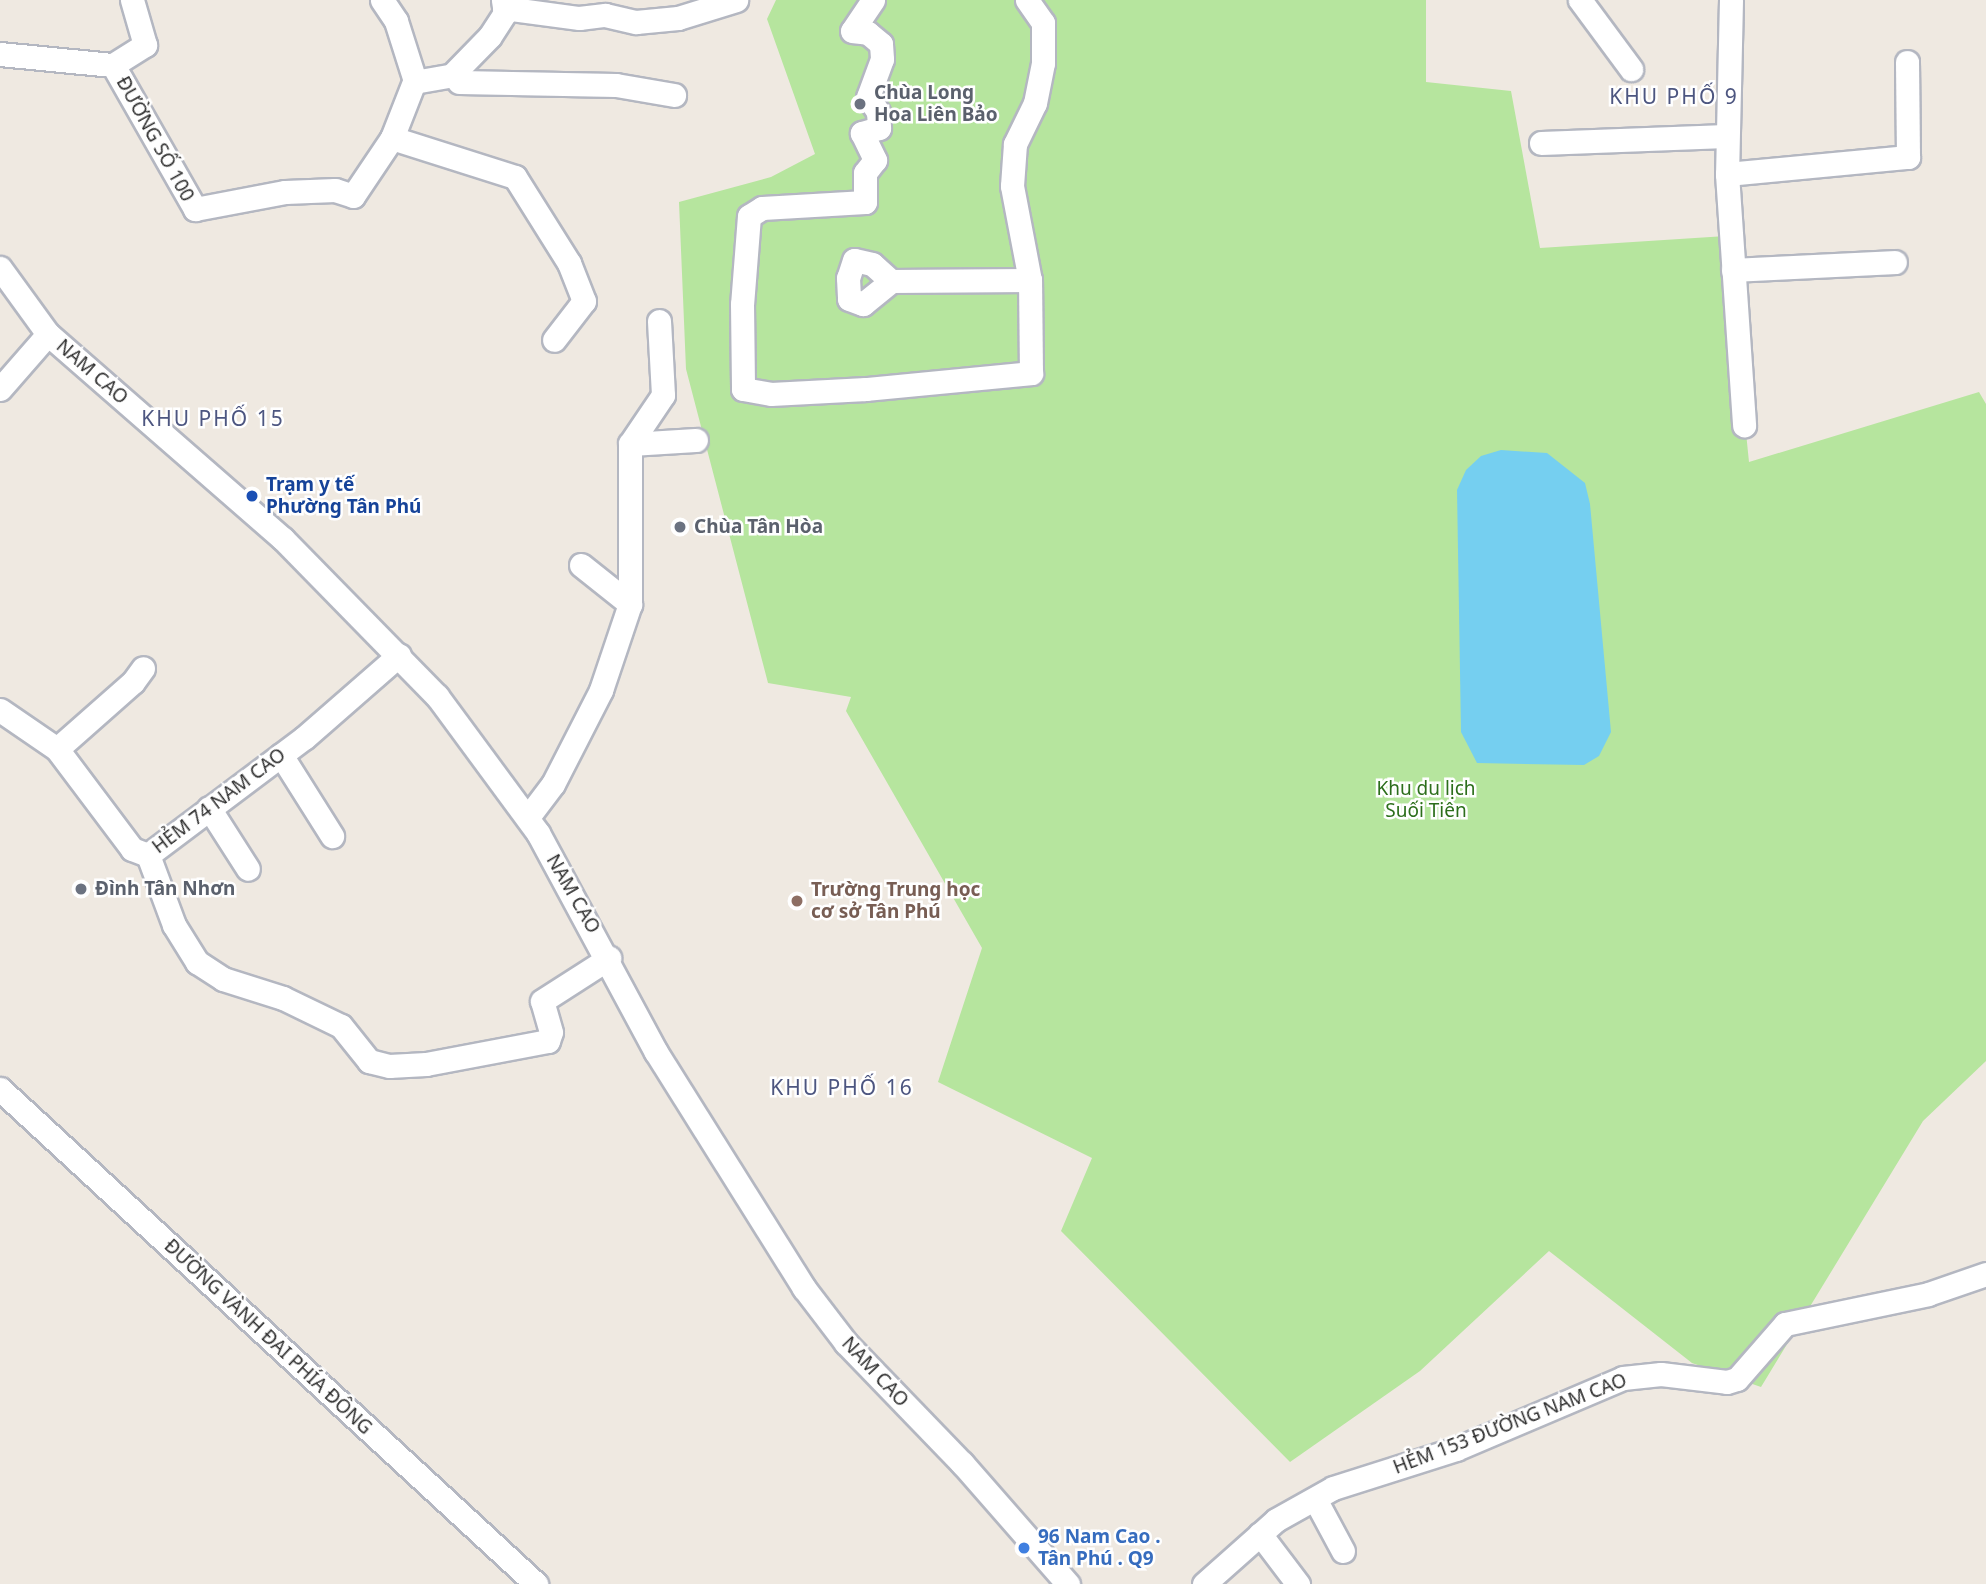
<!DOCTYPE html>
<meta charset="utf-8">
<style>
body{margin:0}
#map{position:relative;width:1986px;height:1584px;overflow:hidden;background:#efe9e1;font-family:"Noto Sans",sans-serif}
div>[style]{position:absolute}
.green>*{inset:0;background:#b6e59e}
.water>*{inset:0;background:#75cff0}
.roads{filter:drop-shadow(2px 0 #b4b7c1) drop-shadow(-2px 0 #b4b7c1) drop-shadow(0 2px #b4b7c1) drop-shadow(0 -2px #b4b7c1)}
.minor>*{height:23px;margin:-11.5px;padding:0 11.5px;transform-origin:11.5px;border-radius:11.5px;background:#fff}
.dots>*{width:19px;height:19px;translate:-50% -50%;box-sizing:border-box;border:4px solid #fff;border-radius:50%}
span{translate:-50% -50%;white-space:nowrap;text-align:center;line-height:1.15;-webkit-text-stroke:5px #fff;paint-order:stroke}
.worship-label{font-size:19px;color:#5b616d;font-weight:700}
.left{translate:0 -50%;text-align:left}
.street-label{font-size:19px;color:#2e2e2e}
.transit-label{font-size:19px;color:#164399;font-weight:700}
.park-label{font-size:19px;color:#2c6e1b}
.education-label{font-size:19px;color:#785e54;font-weight:700}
.shop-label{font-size:19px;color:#366cbe;font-weight:700}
.neighbourhood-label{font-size:21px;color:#4d5680;letter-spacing:2px}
</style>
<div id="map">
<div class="green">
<i style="clip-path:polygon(776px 0,1426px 0,1426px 82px,1511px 91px,1540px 248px,1726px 236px,1749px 462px,1979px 392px,1986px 404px,1986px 1061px,1923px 1121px,1761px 1387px,1692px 1363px,1549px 1251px,1420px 1371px,1290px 1462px,1061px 1231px,1092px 1158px,938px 1082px,982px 948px,846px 711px,851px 697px,768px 683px,686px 369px,679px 202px,771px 177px,815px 154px,767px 19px)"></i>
</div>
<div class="water">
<i style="clip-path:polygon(1501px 450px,1547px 453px,1585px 483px,1590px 504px,1611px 732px,1599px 756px,1584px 765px,1477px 763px,1461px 732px,1457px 490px,1466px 470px,1481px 456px)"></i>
</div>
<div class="roads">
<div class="minor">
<i style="left:382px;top:0;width:25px;rotate:56deg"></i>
<i style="left:396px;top:21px;width:63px;rotate:72.4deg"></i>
<i style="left:873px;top:0;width:37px;rotate:124deg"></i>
<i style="left:852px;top:31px;width:16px;rotate:7deg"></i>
<i style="left:868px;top:33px;width:17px;rotate:40deg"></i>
<i style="left:881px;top:44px;width:15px;rotate:86deg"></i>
<i style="left:882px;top:59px;width:40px;rotate:110.2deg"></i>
<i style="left:868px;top:97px;width:18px;rotate:56deg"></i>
<i style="left:878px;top:112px;width:16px;rotate:86deg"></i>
<i style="left:879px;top:128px;width:18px;rotate:164deg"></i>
<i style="left:862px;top:133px;width:30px;rotate:64deg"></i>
<i style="left:875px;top:160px;width:16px;rotate:128deg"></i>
<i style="left:865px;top:173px;width:29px;rotate:90deg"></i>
<i style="left:865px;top:202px;width:103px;rotate:176.7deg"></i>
<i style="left:762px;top:208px;width:15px;rotate:148deg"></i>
<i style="left:749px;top:216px;width:88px;rotate:94.5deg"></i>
<i style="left:742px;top:304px;width:85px;rotate:89.3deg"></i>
<i style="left:743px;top:389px;width:28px;rotate:10deg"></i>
<i style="left:771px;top:394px;width:95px;rotate:-3deg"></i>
<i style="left:866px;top:389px;width:166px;rotate:-5.5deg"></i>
<i style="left:1031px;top:373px;width:93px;rotate:-90.6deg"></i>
<i style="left:1030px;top:280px;width:139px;rotate:179.6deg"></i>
<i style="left:891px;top:281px;width:25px;rotate:-138deg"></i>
<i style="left:872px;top:264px;width:18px;rotate:-167deg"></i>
<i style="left:854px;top:260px;width:19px;rotate:108deg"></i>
<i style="left:848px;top:278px;width:21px;rotate:87deg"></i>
<i style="left:849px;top:299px;width:15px;rotate:20deg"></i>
<i style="left:863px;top:304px;width:36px;rotate:-39deg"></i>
<i style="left:1027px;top:0;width:28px;rotate:55deg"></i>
<i style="left:1043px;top:23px;width:40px;rotate:90deg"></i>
<i style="left:1043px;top:63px;width:41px;rotate:101.3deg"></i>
<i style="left:1035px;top:103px;width:46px;rotate:116deg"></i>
<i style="left:1015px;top:144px;width:42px;rotate:94.1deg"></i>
<i style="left:1012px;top:186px;width:96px;rotate:79.2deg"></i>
<i style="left:1580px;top:0;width:86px;rotate:53.5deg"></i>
<i style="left:1731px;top:0;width:174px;rotate:91.3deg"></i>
<i style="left:1727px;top:174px;width:252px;rotate:86.1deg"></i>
<i style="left:504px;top:8px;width:76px;rotate:7.6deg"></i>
<i style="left:579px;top:18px;width:26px;rotate:-7deg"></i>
<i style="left:605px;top:15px;width:32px;rotate:13deg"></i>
<i style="left:636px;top:22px;width:42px;rotate:-5.4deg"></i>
<i style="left:678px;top:18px;width:61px;rotate:-17.2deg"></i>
<i style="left:0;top:54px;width:114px;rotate:5.6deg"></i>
<i style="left:113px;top:65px;width:166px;rotate:60.3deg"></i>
<i style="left:195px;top:209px;width:92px;rotate:-10.7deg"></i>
<i style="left:285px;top:192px;width:50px;rotate:-2.3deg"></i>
<i style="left:335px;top:190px;width:19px;rotate:18deg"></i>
<i style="left:353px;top:196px;width:70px;rotate:-56.1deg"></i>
<i style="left:392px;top:138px;width:60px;rotate:-68.6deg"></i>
<i style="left:414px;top:82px;width:39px;rotate:-10deg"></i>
<i style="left:452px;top:75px;width:54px;rotate:-45.7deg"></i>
<i style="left:490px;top:36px;width:27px;rotate:-57deg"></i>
<i style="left:505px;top:13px;width:13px;rotate:-99deg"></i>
<i style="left:113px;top:65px;width:38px;rotate:-32deg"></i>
<i style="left:145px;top:45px;width:47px;rotate:-106.1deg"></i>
<i style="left:459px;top:82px;width:157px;rotate:1.1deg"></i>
<i style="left:616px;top:85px;width:59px;rotate:9.8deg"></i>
<i style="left:392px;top:138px;width:129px;rotate:17.6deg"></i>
<i style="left:515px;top:177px;width:102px;rotate:57.9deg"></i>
<i style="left:569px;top:263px;width:41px;rotate:68.5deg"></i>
<i style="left:584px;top:301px;width:49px;rotate:127.6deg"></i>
<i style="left:1541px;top:143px;width:185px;rotate:-2.2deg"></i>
<i style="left:1727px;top:174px;width:182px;rotate:-5.4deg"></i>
<i style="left:1908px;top:157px;width:95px;rotate:-90.6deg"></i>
<i style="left:0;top:268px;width:82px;rotate:54deg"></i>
<i style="left:48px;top:334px;width:312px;rotate:41.1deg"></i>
<i style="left:283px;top:539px;width:220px;rotate:45.6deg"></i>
<i style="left:437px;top:696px;width:170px;rotate:53.6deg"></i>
<i style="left:538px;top:833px;width:249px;rotate:61.7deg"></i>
<i style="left:656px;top:1052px;width:279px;rotate:57.9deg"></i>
<i style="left:804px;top:1288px;width:69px;rotate:52.6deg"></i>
<i style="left:846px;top:1343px;width:167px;rotate:46deg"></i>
<i style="left:962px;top:1463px;width:161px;rotate:48.8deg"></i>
<i style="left:1733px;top:270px;width:162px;rotate:-2.8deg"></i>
<i style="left:0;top:389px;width:73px;rotate:-48.9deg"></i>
<i style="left:630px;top:444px;width:59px;rotate:-56deg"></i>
<i style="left:663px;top:395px;width:74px;rotate:-93.1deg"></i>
<i style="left:581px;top:565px;width:63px;rotate:38.5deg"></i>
<i style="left:0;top:710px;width:69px;rotate:34.4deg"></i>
<i style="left:57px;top:749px;width:125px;rotate:53.1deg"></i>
<i style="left:132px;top:849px;width:17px;rotate:21deg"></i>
<i style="left:148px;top:855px;width:195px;rotate:-36.9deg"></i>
<i style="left:304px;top:738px;width:126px;rotate:-41.1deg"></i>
<i style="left:57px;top:749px;width:101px;rotate:-41.4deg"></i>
<i style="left:133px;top:682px;width:17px;rotate:-54deg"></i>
<i style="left:281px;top:755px;width:96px;rotate:57.8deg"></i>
<i style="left:209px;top:808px;width:72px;rotate:57.4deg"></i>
<i style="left:528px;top:817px;width:41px;rotate:-52.9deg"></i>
<i style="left:553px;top:784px;width:106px;rotate:-62.9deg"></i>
<i style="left:601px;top:690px;width:91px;rotate:-71.4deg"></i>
<i style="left:630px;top:604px;width:160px;rotate:-90deg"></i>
<i style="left:630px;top:444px;width:66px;rotate:-3.5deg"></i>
<i style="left:148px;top:855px;width:75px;rotate:69.6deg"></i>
<i style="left:174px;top:925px;width:44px;rotate:58.1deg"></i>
<i style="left:197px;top:962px;width:31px;rotate:33deg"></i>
<i style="left:223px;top:979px;width:63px;rotate:17.6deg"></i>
<i style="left:283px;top:998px;width:64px;rotate:25.8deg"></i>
<i style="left:341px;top:1026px;width:45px;rotate:51.3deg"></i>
<i style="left:369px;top:1061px;width:21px;rotate:14deg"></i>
<i style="left:389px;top:1066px;width:37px;rotate:-3deg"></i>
<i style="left:426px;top:1064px;width:124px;rotate:-10.7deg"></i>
<i style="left:548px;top:1041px;width:9px;rotate:-72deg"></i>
<i style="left:551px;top:1032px;width:32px;rotate:-106deg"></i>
<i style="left:542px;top:1001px;width:80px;rotate:-32.7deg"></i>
<i style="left:0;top:1089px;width:730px;rotate:42.72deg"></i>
<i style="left:1315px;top:1499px;width:59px;rotate:61.7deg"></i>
<i style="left:1260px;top:1534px;width:63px;rotate:52.8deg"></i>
<i style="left:1204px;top:1584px;width:96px;rotate:-41.6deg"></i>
<i style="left:1276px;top:1520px;width:65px;rotate:-29.3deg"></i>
<i style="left:1333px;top:1488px;width:129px;rotate:-17.6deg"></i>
<i style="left:1456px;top:1449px;width:181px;rotate:-23deg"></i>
<i style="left:1623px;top:1378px;width:38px;rotate:-6deg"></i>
<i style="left:1661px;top:1374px;width:66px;rotate:6.9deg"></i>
<i style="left:1727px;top:1382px;width:10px;rotate:-17deg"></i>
<i style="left:1737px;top:1379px;width:73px;rotate:-48.9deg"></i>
<i style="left:1785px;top:1324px;width:146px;rotate:-11.8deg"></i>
<i style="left:1928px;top:1294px;width:61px;rotate:-19deg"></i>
</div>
</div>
<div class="dots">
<i style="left:860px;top:104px;background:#6b7280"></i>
<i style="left:252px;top:496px;background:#1a4fb4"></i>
<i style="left:680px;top:527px;background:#6b7280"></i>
<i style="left:81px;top:889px;background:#6b7280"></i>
<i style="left:797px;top:901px;background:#8d6e63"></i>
<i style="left:1024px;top:1548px;background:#3f7fe0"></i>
</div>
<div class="worship-label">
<span class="left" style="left:874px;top:104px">Chùa Long<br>Hoa Liên Bảo</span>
<span class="left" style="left:694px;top:527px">Chùa Tân Hòa</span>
<span class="left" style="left:95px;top:889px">Đình Tân Nhơn</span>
</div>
<div class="street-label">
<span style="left:155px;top:139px;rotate:61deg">ĐƯỜNG SỐ 100</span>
<span style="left:92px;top:372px;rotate:41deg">NAM CAO</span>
<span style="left:219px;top:801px;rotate:-37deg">HẺM 74 NAM CAO</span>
<span style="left:573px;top:894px;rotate:60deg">NAM CAO</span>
<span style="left:268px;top:1337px;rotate:43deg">ĐƯỜNG VÀNH ĐAI PHÍA ĐÔNG</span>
<span style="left:875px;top:1372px;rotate:47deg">NAM CAO</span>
<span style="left:1510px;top:1424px;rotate:-21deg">HẺM 153 ĐƯỜNG NAM CAO</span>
</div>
<div class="transit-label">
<span class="left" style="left:266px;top:496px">Trạm y tế<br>Phường Tân Phú</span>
</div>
<div class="park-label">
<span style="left:1426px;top:800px">Khu du lịch<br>Suối Tiên</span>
</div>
<div class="education-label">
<span class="left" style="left:811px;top:901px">Trường Trung học<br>cơ sở Tân Phú</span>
</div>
<div class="shop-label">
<span class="left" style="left:1038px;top:1548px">96 Nam Cao .<br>Tân Phú . Q9</span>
</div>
<div class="neighbourhood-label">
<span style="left:1674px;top:96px">KHU PHỐ 9</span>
<span style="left:213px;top:418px">KHU PHỐ 15</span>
<span style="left:842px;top:1087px">KHU PHỐ 16</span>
</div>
</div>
